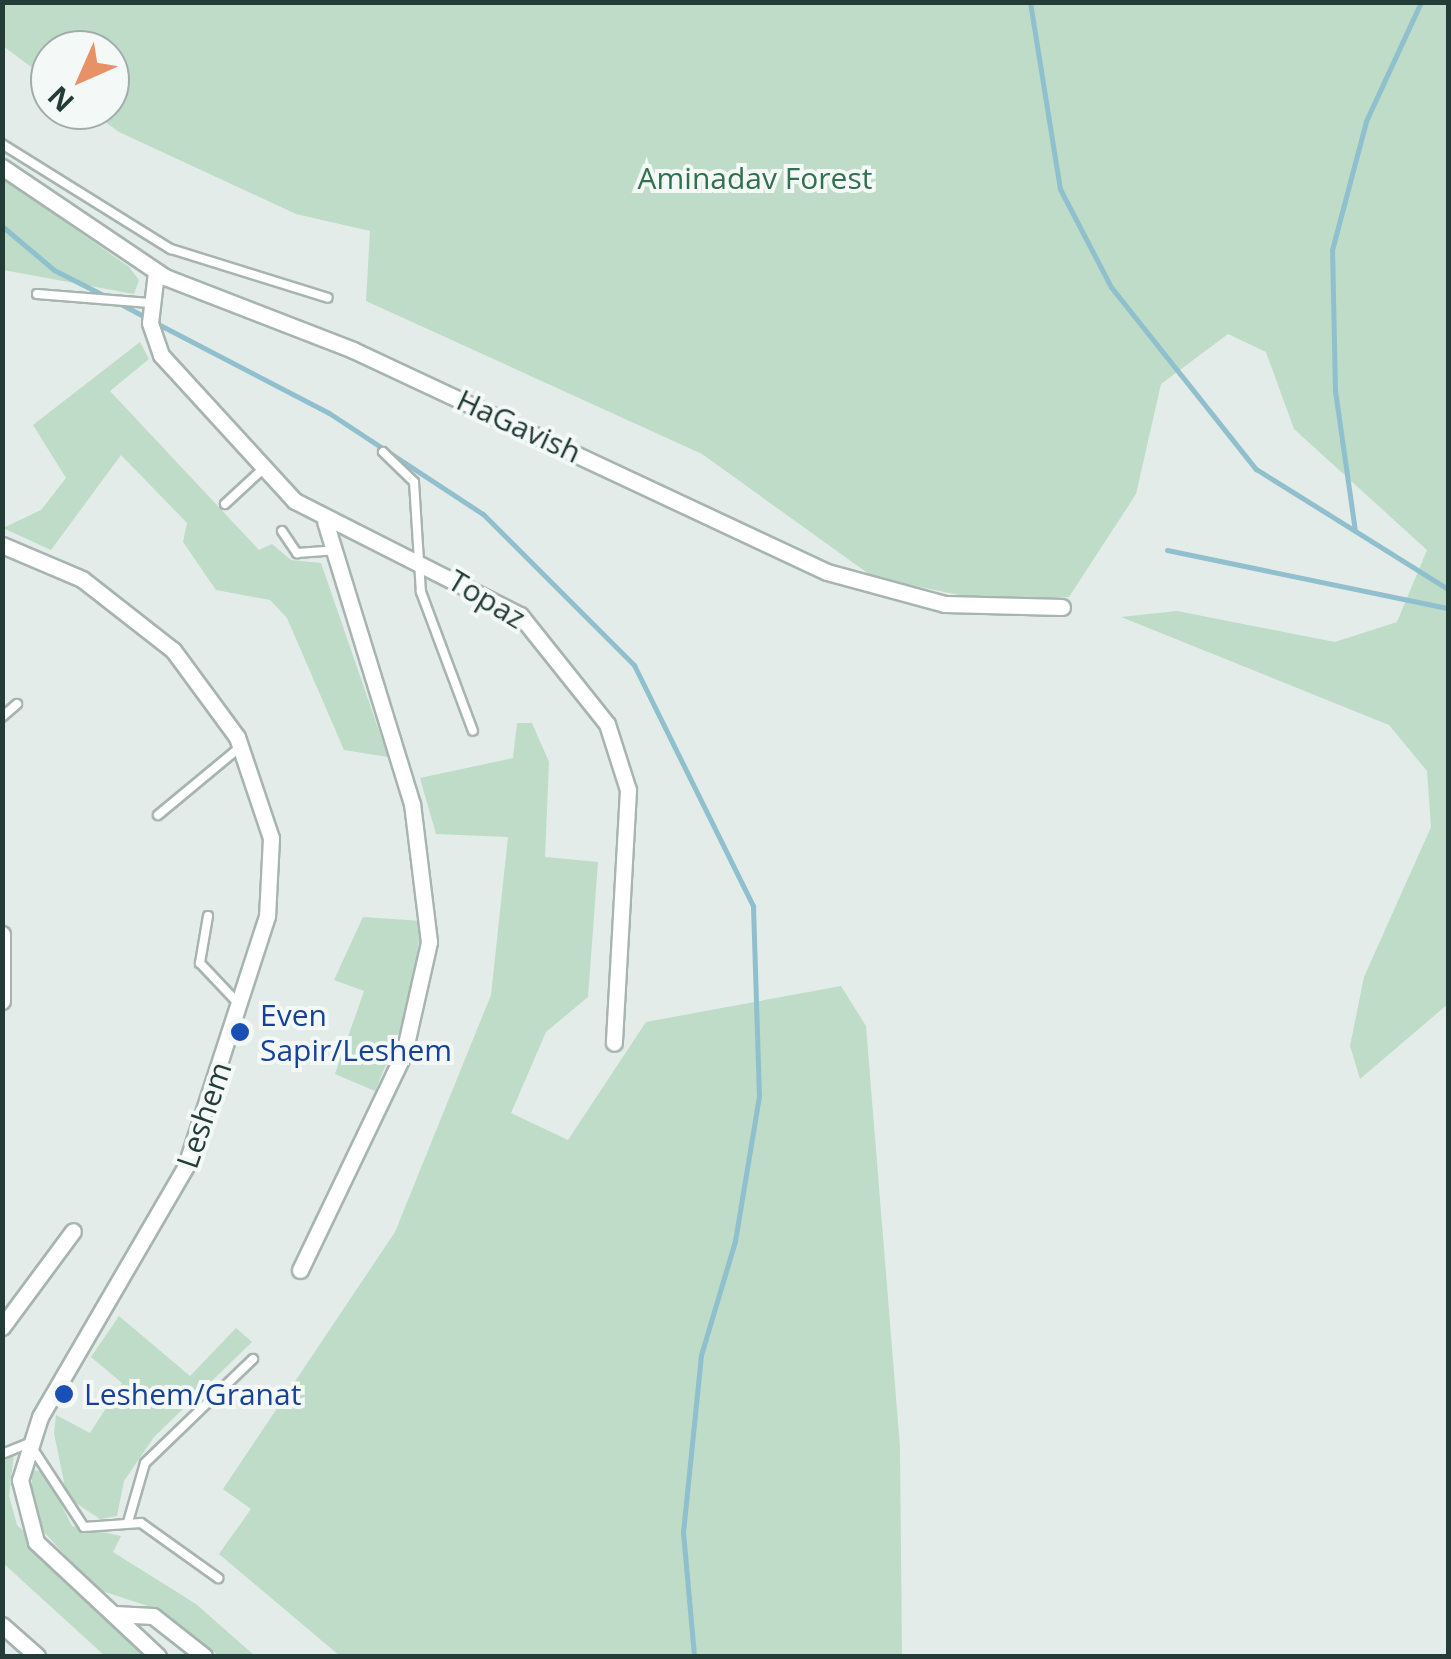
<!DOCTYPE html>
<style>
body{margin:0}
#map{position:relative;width:1451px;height:1659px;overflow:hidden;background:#e4ece9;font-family:"Open Sans",sans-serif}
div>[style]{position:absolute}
.green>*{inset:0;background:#bedcc8}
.stream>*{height:5px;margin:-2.5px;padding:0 2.5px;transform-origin:2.5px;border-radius:2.5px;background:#90bfcd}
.roads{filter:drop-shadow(2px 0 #a7b4b0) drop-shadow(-2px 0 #a7b4b0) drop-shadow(0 2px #a7b4b0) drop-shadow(0 -2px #a7b4b0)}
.service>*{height:8px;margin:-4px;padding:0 4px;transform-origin:4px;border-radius:4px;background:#fff}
.minor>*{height:15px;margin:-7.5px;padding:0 7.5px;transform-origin:7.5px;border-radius:7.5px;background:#fff}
.dots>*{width:28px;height:28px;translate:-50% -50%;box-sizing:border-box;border:5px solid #f4f9f7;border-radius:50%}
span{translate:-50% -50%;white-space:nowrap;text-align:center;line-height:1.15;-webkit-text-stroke:8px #f4f9f7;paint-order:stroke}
.park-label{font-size:30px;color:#31714f}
.street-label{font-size:30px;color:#243c38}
.transit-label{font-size:30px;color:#164399}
.left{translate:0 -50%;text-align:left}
.frame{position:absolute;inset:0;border:5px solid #243c38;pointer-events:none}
.north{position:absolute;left:30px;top:30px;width:100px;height:100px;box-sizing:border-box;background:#f4f9f7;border:2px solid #a1adab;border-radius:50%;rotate:225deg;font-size:28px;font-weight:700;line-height:40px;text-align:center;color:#243c38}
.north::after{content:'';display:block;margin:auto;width:35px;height:45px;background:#e89066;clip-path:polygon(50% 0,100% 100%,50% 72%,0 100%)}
</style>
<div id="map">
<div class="green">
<i style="clip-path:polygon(3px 2px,1448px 3px,1448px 1004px,1360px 1079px,1350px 1046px,1364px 977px,1431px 827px,1427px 771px,1389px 725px,1121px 617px,1177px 611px,1335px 642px,1397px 622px,1427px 550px,1294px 429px,1266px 352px,1228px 334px,1161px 384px,1136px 494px,1069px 597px,997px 603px,873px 577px,702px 454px,366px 301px,370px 231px,296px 214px,119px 132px,89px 110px,110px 110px,110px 50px,50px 50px,50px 81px,3px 46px)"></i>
<i style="clip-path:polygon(2px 177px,129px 267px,139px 280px,134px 294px,3px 270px)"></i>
<i style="clip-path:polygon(140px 342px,149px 359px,110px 391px,259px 550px,272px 544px,291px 560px,321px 563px,388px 757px,344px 750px,287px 618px,270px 600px,216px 590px,183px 542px,187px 523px,121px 455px,51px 550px,3px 528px,41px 510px,66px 478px,33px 425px)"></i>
<i style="clip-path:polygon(517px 723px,532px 723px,549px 762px,545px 857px,598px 862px,588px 997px,546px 1032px,511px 1113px,568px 1140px,646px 1022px,841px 986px,866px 1026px,900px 1447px,902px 1656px,340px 1656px,219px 1554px,251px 1509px,223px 1489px,395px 1232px,491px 995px,508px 837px,436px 834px,420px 778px,513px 758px)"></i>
<i style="clip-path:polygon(363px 917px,422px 921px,408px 1011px,375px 1091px,335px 1074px,364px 991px,334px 980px)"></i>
<i style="clip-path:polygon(119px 1316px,190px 1376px,236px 1328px,252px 1342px,154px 1437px,124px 1481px,117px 1516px,100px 1519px,67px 1497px,54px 1433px,56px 1415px,90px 1433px,122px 1383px,91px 1357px)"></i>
<i style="clip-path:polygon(14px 1453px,9px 1496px,17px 1525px,153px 1656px,105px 1656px,3px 1563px,2px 1464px)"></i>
<i style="clip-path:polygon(32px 1470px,45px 1472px,72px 1526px,121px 1536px,113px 1552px,196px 1604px,255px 1656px,219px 1656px,163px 1611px,96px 1589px,32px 1519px)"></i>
</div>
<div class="stream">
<i style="left:1030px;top:2px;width:189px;rotate:80.9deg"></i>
<i style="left:1060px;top:189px;width:110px;rotate:62.5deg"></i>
<i style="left:1111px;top:287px;width:233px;rotate:51.5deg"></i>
<i style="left:1256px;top:469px;width:226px;rotate:32deg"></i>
<i style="left:2px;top:226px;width:68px;rotate:40.2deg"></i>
<i style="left:54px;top:270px;width:59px;rotate:27deg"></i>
<i style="left:117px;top:302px;width:34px;rotate:28deg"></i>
<i style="left:156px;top:323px;width:195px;rotate:27.5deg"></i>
<i style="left:329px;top:413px;width:184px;rotate:33.3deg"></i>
<i style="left:483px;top:514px;width:214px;rotate:45deg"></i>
<i style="left:634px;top:665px;width:269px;rotate:63.7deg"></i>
<i style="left:753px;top:906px;width:190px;rotate:88.2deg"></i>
<i style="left:759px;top:1096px;width:147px;rotate:99.4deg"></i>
<i style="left:735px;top:1241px;width:119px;rotate:106.6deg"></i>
<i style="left:701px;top:1355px;width:178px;rotate:95.8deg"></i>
<i style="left:683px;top:1532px;width:124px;rotate:84.9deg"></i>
<i style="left:1355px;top:531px;width:142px;rotate:-98.1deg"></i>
<i style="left:1335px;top:390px;width:140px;rotate:-91.2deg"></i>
<i style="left:1332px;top:250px;width:133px;rotate:-75.2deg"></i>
<i style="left:1366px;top:121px;width:131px;rotate:-65.2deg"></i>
<i style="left:1167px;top:550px;width:287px;rotate:11.7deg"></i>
</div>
<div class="roads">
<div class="service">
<i style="left:2px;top:144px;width:199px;rotate:31.9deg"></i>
<i style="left:171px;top:249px;width:164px;rotate:17.3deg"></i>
<i style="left:37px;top:294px;width:113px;rotate:4.6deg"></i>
<i style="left:383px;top:452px;width:43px;rotate:44.1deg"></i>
<i style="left:414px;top:482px;width:110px;rotate:86.4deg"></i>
<i style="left:421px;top:592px;width:148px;rotate:69.5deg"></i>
<i style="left:225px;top:504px;width:53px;rotate:-42.7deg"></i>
<i style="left:282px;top:531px;width:27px;rotate:56deg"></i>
<i style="left:297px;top:553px;width:31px;rotate:-4deg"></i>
<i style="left:2px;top:717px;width:20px;rotate:-41deg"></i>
<i style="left:158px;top:815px;width:105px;rotate:-39.6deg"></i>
<i style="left:208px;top:916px;width:48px;rotate:99.7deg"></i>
<i style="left:200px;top:963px;width:55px;rotate:46.5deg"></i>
<i style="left:2px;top:1454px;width:29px;rotate:-22deg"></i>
<i style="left:29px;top:1443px;width:100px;rotate:56.8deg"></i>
<i style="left:84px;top:1527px;width:57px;rotate:-4deg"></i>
<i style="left:141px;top:1523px;width:95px;rotate:35.5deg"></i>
<i style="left:128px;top:1522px;width:61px;rotate:-73.9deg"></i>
<i style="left:145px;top:1463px;width:150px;rotate:-43.9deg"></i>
</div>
<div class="minor">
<i style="left:2px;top:167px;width:197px;rotate:34deg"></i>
<i style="left:165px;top:277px;width:202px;rotate:21.2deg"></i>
<i style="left:353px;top:350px;width:523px;rotate:25.1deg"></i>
<i style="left:827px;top:572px;width:122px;rotate:15.2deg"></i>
<i style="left:945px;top:604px;width:117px;rotate:1.5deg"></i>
<i style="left:156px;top:272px;width:51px;rotate:96.7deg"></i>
<i style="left:150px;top:323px;width:34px;rotate:71deg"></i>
<i style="left:161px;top:355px;width:198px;rotate:47.5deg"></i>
<i style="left:295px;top:501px;width:252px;rotate:26.9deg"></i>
<i style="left:520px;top:615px;width:139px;rotate:51.4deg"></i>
<i style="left:607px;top:724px;width:69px;rotate:72.3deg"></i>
<i style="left:628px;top:790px;width:253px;rotate:93.2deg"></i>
<i style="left:2px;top:545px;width:87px;rotate:23deg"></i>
<i style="left:82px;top:579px;width:115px;rotate:38deg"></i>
<i style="left:173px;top:650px;width:108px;rotate:53.7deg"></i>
<i style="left:237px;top:737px;width:107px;rotate:71.4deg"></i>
<i style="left:271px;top:838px;width:78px;rotate:92.9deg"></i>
<i style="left:267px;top:916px;width:263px;rotate:108deg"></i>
<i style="left:186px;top:1166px;width:290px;rotate:120.2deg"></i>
<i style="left:40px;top:1417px;width:66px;rotate:107.6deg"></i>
<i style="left:20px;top:1480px;width:64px;rotate:75.5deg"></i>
<i style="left:36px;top:1542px;width:167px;rotate:43.1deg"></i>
<i style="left:2px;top:934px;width:67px;rotate:90deg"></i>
<i style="left:300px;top:1270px;width:241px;rotate:-64.4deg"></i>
<i style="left:404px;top:1053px;width:114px;rotate:-77.3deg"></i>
<i style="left:429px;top:942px;width:139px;rotate:-97deg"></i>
<i style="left:412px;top:804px;width:295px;rotate:-107.1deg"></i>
<i style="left:2px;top:1327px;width:119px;rotate:-53.5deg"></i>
<i style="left:114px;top:1614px;width:39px;rotate:3deg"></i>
<i style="left:153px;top:1616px;width:65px;rotate:38.1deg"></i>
<i style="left:2px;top:1625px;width:47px;rotate:41.5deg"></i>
</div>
</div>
<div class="dots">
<i style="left:240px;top:1032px;background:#1a4fb4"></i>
<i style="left:64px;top:1394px;background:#1a4fb4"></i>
</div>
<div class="park-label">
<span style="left:755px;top:178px">Aminadav Forest</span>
</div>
<div class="street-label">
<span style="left:519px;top:426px;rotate:25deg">HaGavish</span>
<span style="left:487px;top:599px;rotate:31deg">Topaz</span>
<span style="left:204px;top:1115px;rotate:-71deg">Leshem</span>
</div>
<div class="transit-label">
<span class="left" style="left:260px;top:1032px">Even<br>Sapir/Leshem</span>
<span class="left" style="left:84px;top:1394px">Leshem/Granat</span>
</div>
<div class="frame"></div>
<div class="north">N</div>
</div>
